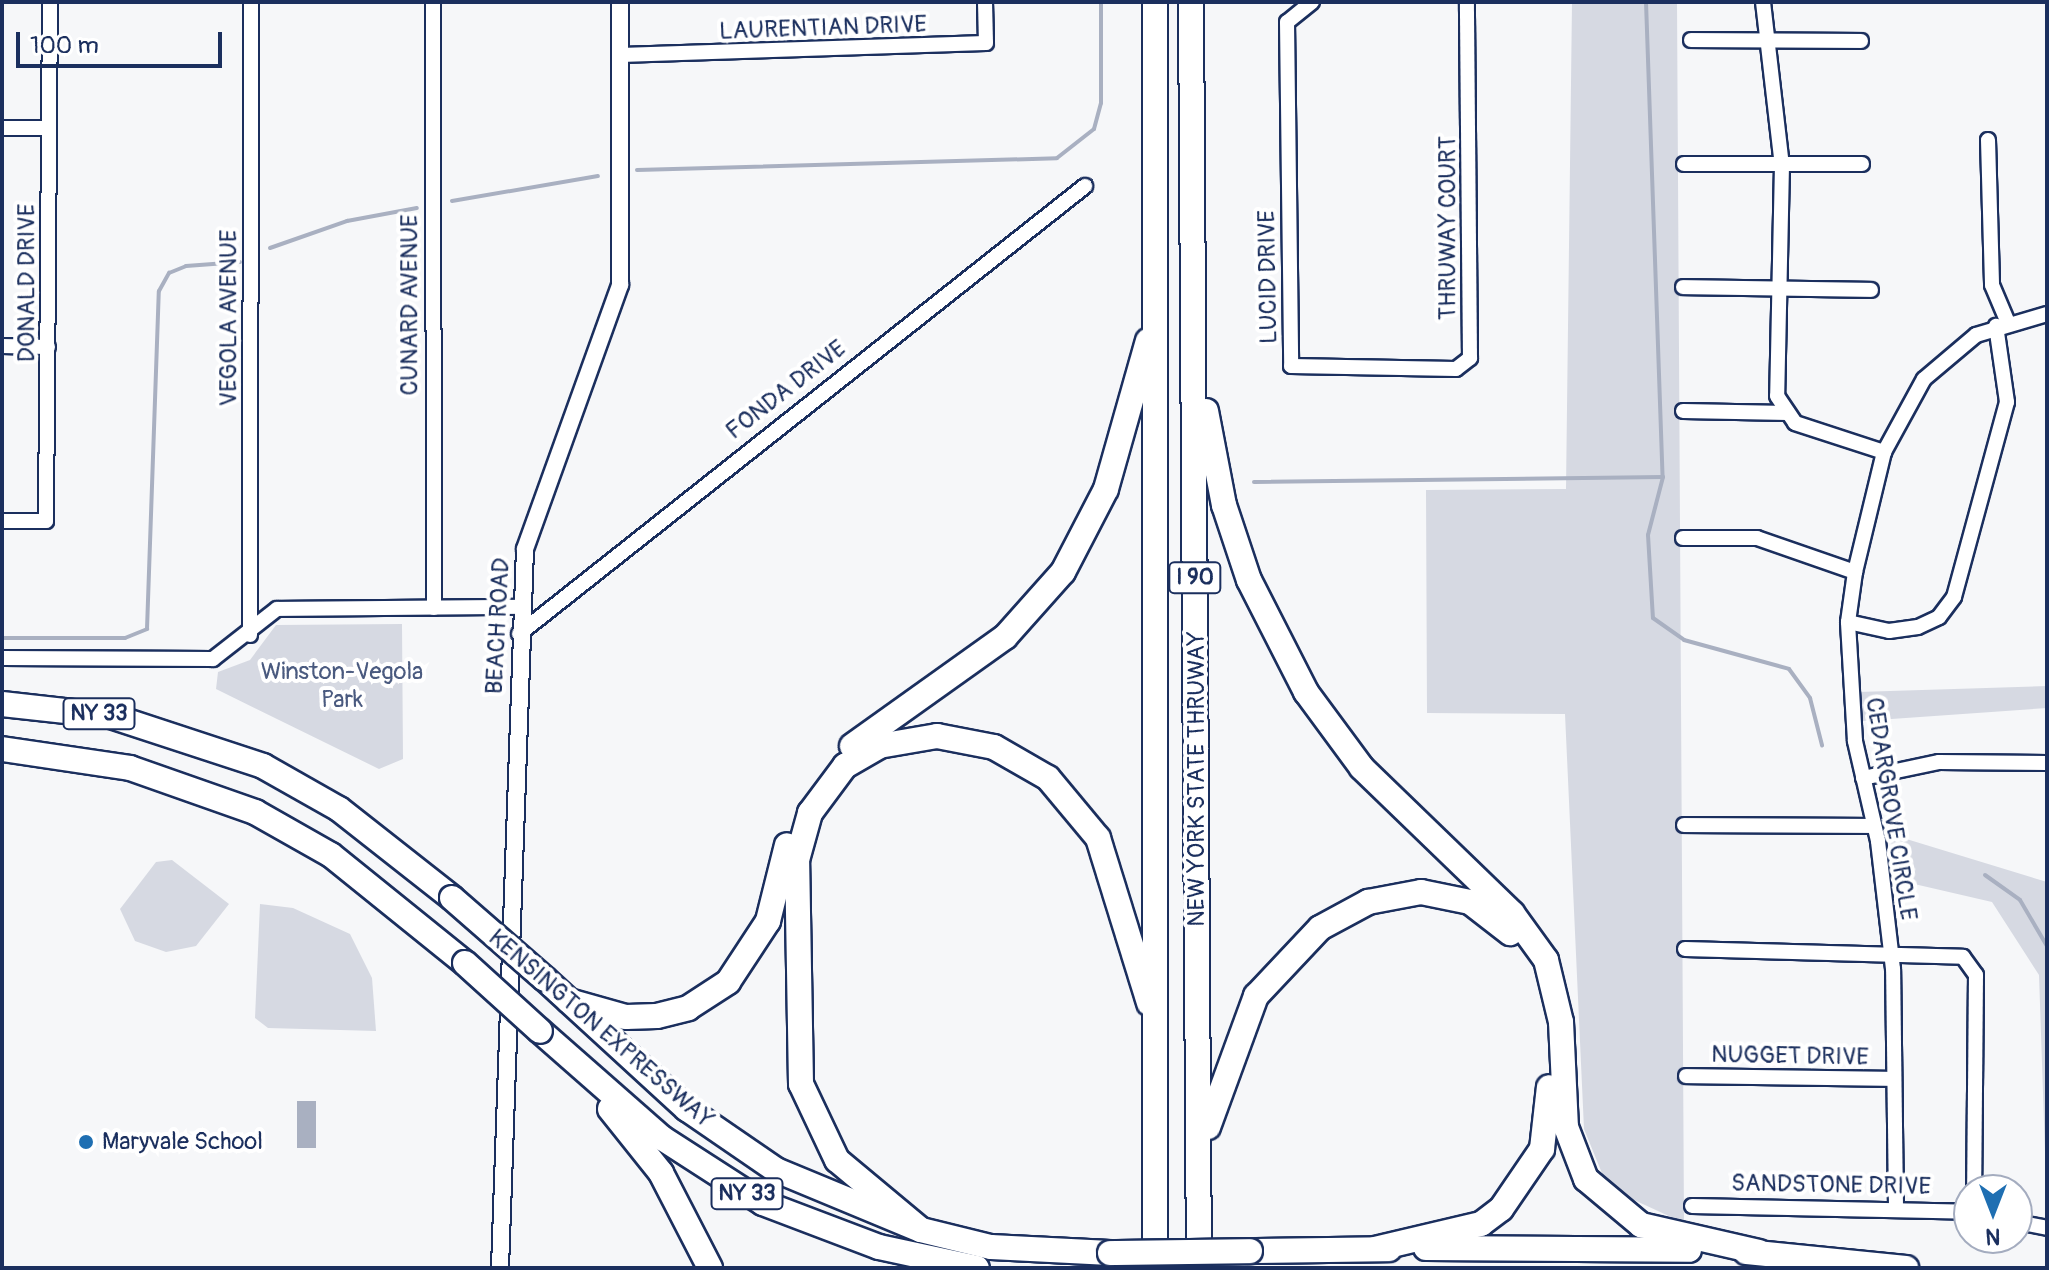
<!DOCTYPE html>
<style>
body{margin:0}
#map{position:relative;width:2049px;height:1270px;overflow:hidden;background:#f6f7f9;font-family:Pangolin,sans-serif}
div>[style]{position:absolute}
.green>*{inset:0;background:#d6d9e2}
.water>*{inset:0;background:#a9b0c1;transform-origin:0 0}
.stream>*{height:4px;margin:-2px;padding:0 2px;transform-origin:2px;border-radius:2px;background:#a9b0c1}
.roads{filter:drop-shadow(2px 0 #1b2f5e) drop-shadow(-2px 0 #1b2f5e) drop-shadow(0 2px #1b2f5e) drop-shadow(0 -2px #1b2f5e)}
.minor>*{height:14px;margin:-7px;padding:0 7px;transform-origin:7px;border-radius:7px;background:#fff}
.tertiary>*{height:16px;margin:-8px;padding:0 8px;transform-origin:8px;border-radius:8px;background:#fff}
.motorway>*{height:24px;margin:-12px;padding:0 12px;transform-origin:12px;border-radius:12px;background:#fff}
.bridges{filter:drop-shadow(2px 0 #1b2f5e) drop-shadow(-2px 0 #1b2f5e) drop-shadow(0 2px #1b2f5e) drop-shadow(0 -2px #1b2f5e)}
.motorway-bridge>*{height:24px;margin:-12px;padding:0 12px;transform-origin:12px;border-radius:12px;background:#fff}
.dots>*{width:22px;height:22px;translate:-50% -50%;box-sizing:border-box;border:4px solid #fff;border-radius:50%}
span{translate:-50% -50%;white-space:nowrap;text-align:center;line-height:1.15;-webkit-text-stroke:8px #fff;paint-order:stroke}
.shield-label span{padding:2px 6px;background:#fff;border:2px solid;border-radius:6px;-webkit-text-stroke-width:0}
.shield-label{font-size:22px;color:#1b2f5e;font-weight:700}
.street-label{font-size:24px;color:#1b2f5e}
.park-label{font-size:24px;color:#4a5a7f}
.poi-label{font-size:24px;color:#1b2f5e}
.left{translate:0 -50%;text-align:left}
.frame{position:absolute;inset:0;border:4px solid #1b2f5e;pointer-events:none}
.north{position:absolute;left:1953px;top:1174px;width:80px;height:80px;box-sizing:border-box;background:#fff;border:2px solid #a4acbf;border-radius:50%;rotate:180deg;font-size:22px;font-weight:700;line-height:32px;text-align:center;color:#1b2f5e}
.north::after{content:'';display:block;margin:auto;width:28px;height:36px;background:#1f6fb2;clip-path:polygon(50% 0,100% 100%,50% 72%,0 100%)}
.scale{position:absolute;left:16px;top:32px;width:206px;height:36px;box-sizing:border-box;border:4px solid #1b2f5e;border-top:0;padding-left:10px;font-size:24px;line-height:28px;white-space:nowrap;color:#1b2f5e;-webkit-text-stroke:6px #fff;paint-order:stroke}
</style>
<div id="map">
<div class="green">
<i style="clip-path:polygon(1572px 2px,1677px 2px,1684px 1223px,1608px 1188px,1584px 1129px,1565px 714px,1427px 713px,1426px 490px,1566px 489px)"></i>
<i style="clip-path:polygon(402px 624px,403px 759px,379px 769px,216px 689px,218px 672px,250px 660px,276px 625px)"></i>
<i style="clip-path:polygon(2047px 686px,2047px 708px,1863px 721px,1858px 692px)"></i>
<i style="clip-path:polygon(1890px 834px,2047px 882px,2047px 1211px,2039px 975px,1992px 902px,1897px 880px)"></i>
<i style="clip-path:polygon(172px 860px,229px 904px,196px 946px,166px 952px,135px 941px,120px 909px,156px 862px)"></i>
<i style="clip-path:polygon(260px 904px,293px 908px,350px 934px,372px 978px,376px 1031px,268px 1028px,255px 1018px)"></i>
</div>
<div class="water">
<i style="left:297px;top:1101px;width:19px;height:47px"></i>
</div>
<div class="stream">
<i style="left:1646px;top:2px;width:475px;rotate:88deg"></i>
<i style="left:1663px;top:477px;width:60px;rotate:104.5deg"></i>
<i style="left:1648px;top:535px;width:83px;rotate:86.6deg"></i>
<i style="left:1653px;top:618px;width:38px;rotate:35deg"></i>
<i style="left:1684px;top:640px;width:109px;rotate:15.4deg"></i>
<i style="left:1789px;top:669px;width:36px;rotate:54deg"></i>
<i style="left:1810px;top:698px;width:49px;rotate:75.7deg"></i>
<i style="left:637px;top:170px;width:420px;rotate:-1.6deg"></i>
<i style="left:1057px;top:158px;width:47px;rotate:-38.1deg"></i>
<i style="left:1094px;top:129px;width:27px;rotate:-75deg"></i>
<i style="left:1101px;top:103px;width:101px;rotate:-90deg"></i>
<i style="left:452px;top:201px;width:148px;rotate:-9.7deg"></i>
<i style="left:270px;top:248px;width:82px;rotate:-19.3deg"></i>
<i style="left:347px;top:221px;width:71px;rotate:-10.5deg"></i>
<i style="left:1254px;top:482px;width:409px;rotate:-0.7deg"></i>
<i style="left:2px;top:638px;width:123px"></i>
<i style="left:125px;top:638px;width:24px;rotate:-22deg"></i>
<i style="left:147px;top:629px;width:338px;rotate:-88deg"></i>
<i style="left:159px;top:291px;width:21px;rotate:-61deg"></i>
<i style="left:169px;top:273px;width:18px;rotate:-22deg"></i>
<i style="left:186px;top:266px;width:54px;rotate:-4.2deg"></i>
<i style="left:1985px;top:875px;width:43px;rotate:35.5deg"></i>
<i style="left:2020px;top:900px;width:53px;rotate:59.6deg"></i>
</div>
<div class="roads">
<div class="minor">
<i style="left:433px;top:2px;width:606px;rotate:89.91deg"></i>
<i style="left:1312px;top:2px;width:32px;rotate:141deg"></i>
<i style="left:1287px;top:22px;width:344px;rotate:89.3deg"></i>
<i style="left:1291px;top:366px;width:165px;rotate:1deg"></i>
<i style="left:1456px;top:369px;width:18px;rotate:-38deg"></i>
<i style="left:1470px;top:358px;width:356px;rotate:-90.5deg"></i>
<i style="left:1763px;top:2px;width:164px;rotate:83.4deg"></i>
<i style="left:1782px;top:165px;width:231px;rotate:91.2deg"></i>
<i style="left:1777px;top:396px;width:32px;rotate:56deg"></i>
<i style="left:1795px;top:423px;width:94px;rotate:18deg"></i>
<i style="left:1691px;top:40px;width:170px;rotate:0.3deg"></i>
<i style="left:620px;top:55px;width:366px;rotate:-1.9deg"></i>
<i style="left:986px;top:43px;width:41px;rotate:-91.4deg"></i>
<i style="left:2px;top:128px;width:47px"></i>
<i style="left:1988px;top:140px;width:145px;rotate:88.4deg"></i>
<i style="left:1992px;top:285px;width:39px;rotate:67deg"></i>
<i style="left:1684px;top:164px;width:178px"></i>
<i style="left:1683px;top:287px;width:188px;rotate:0.9deg"></i>
<i style="left:2px;top:346px;width:46px;rotate:1.2deg"></i>
<i style="left:1683px;top:411px;width:105px;rotate:1.1deg"></i>
<i style="left:2px;top:521px;width:44px"></i>
<i style="left:46px;top:521px;width:519px;rotate:-89.56deg"></i>
<i style="left:1683px;top:538px;width:74px"></i>
<i style="left:1757px;top:538px;width:104px;rotate:19.1deg"></i>
<i style="left:1848px;top:622px;width:42px;rotate:12.4deg"></i>
<i style="left:1889px;top:631px;width:29px;rotate:-8deg"></i>
<i style="left:1918px;top:627px;width:23px;rotate:-25deg"></i>
<i style="left:1939px;top:617px;width:25px;rotate:-53deg"></i>
<i style="left:1954px;top:597px;width:202px;rotate:-74.8deg"></i>
<i style="left:2007px;top:402px;width:77px;rotate:-98.2deg"></i>
<i style="left:519px;top:634px;width:722px;rotate:-38.36deg"></i>
<i style="left:250px;top:635px;width:633px;rotate:-89.91deg"></i>
<i style="left:2px;top:658px;width:211px;rotate:0.3deg"></i>
<i style="left:213px;top:659px;width:81px;rotate:-38deg"></i>
<i style="left:277px;top:609px;width:243px;rotate:-0.5deg"></i>
<i style="left:1863px;top:778px;width:78px;rotate:-11.9deg"></i>
<i style="left:1939px;top:762px;width:108px;rotate:0.5deg"></i>
<i style="left:1684px;top:825px;width:190px;rotate:0.3deg"></i>
<i style="left:1685px;top:949px;width:278px;rotate:1.6deg"></i>
<i style="left:1963px;top:957px;width:22px;rotate:54deg"></i>
<i style="left:1976px;top:975px;width:215px;rotate:90.5deg"></i>
<i style="left:1686px;top:1076px;width:208px;rotate:0.8deg"></i>
<i style="left:1692px;top:1206px;width:277px;rotate:1.2deg"></i>
<i style="left:1896px;top:1207px;width:238px;rotate:-90.7deg"></i>
<i style="left:1893px;top:969px;width:129px;rotate:-96.7deg"></i>
<i style="left:1878px;top:841px;width:103px;rotate:-103deg"></i>
<i style="left:1855px;top:741px;width:119px;rotate:-93.4deg"></i>
<i style="left:1848px;top:622px;width:50px;rotate:-82deg"></i>
<i style="left:1855px;top:572px;width:123px;rotate:-76.4deg"></i>
<i style="left:1884px;top:452px;width:83px;rotate:-61.3deg"></i>
<i style="left:1924px;top:379px;width:68px;rotate:-40.2deg"></i>
<i style="left:1976px;top:335px;width:74px;rotate:-16.5deg"></i>
<i style="left:2017px;top:1222px;width:31px;rotate:11deg"></i>
</div>
<div class="tertiary">
<i style="left:500px;top:1268px;width:719px;rotate:-88.01deg"></i>
<i style="left:525px;top:549px;width:281px;rotate:-70.2deg"></i>
<i style="left:620px;top:285px;width:283px;rotate:-90deg"></i>
</div>
<div class="motorway">
<i style="left:1191px;top:2px;width:1266px;rotate:89.64deg"></i>
<i style="left:1206px;top:411px;width:96px;rotate:79.2deg"></i>
<i style="left:1224px;top:505px;width:79px;rotate:71.6deg"></i>
<i style="left:1249px;top:580px;width:126px;rotate:63deg"></i>
<i style="left:1306px;top:692px;width:94px;rotate:53.6deg"></i>
<i style="left:1362px;top:768px;width:209px;rotate:44deg"></i>
<i style="left:1512px;top:913px;width:58px;rotate:54.1deg"></i>
<i style="left:1546px;top:960px;width:64px;rotate:76.4deg"></i>
<i style="left:1561px;top:1022px;width:105px;rotate:87.3deg"></i>
<i style="left:1566px;top:1127px;width:56px;rotate:69deg"></i>
<i style="left:1586px;top:1179px;width:72px;rotate:39.9deg"></i>
<i style="left:1641px;top:1225px;width:121px;rotate:12.9deg"></i>
<i style="left:2px;top:704px;width:110px;rotate:6.3deg"></i>
<i style="left:111px;top:716px;width:160px;rotate:18.2deg"></i>
<i style="left:263px;top:766px;width:87px;rotate:29.5deg"></i>
<i style="left:339px;top:809px;width:144px;rotate:38.2deg"></i>
<i style="left:852px;top:746px;width:188px;rotate:-35.5deg"></i>
<i style="left:1005px;top:637px;width:87px;rotate:-48.3deg"></i>
<i style="left:1063px;top:572px;width:93px;rotate:-62.6deg"></i>
<i style="left:1106px;top:489px;width:154px;rotate:-74.2deg"></i>
<i style="left:2px;top:749px;width:129px;rotate:8.4deg"></i>
<i style="left:130px;top:768px;width:133px;rotate:19.4deg"></i>
<i style="left:255px;top:812px;width:87px;rotate:29.5deg"></i>
<i style="left:331px;top:855px;width:172px;rotate:38.9deg"></i>
<i style="left:545px;top:979px;width:193px;rotate:42.5deg"></i>
<i style="left:687px;top:1109px;width:108px;rotate:34.4deg"></i>
<i style="left:776px;top:1170px;width:157px;rotate:22.5deg"></i>
<i style="left:921px;top:1230px;width:72px;rotate:13.7deg"></i>
<i style="left:991px;top:1247px;width:119px;rotate:2.9deg"></i>
<i style="left:569px;top:1001px;width:59px;rotate:15.7deg"></i>
<i style="left:626px;top:1017px;width:31px;rotate:-2deg"></i>
<i style="left:657px;top:1016px;width:32px;rotate:-14deg"></i>
<i style="left:688px;top:1008px;width:48px;rotate:-33deg"></i>
<i style="left:728px;top:982px;width:73px;rotate:-56.7deg"></i>
<i style="left:768px;top:921px;width:78px;rotate:-76deg"></i>
<i style="left:540px;top:1031px;width:162px;rotate:41.3deg"></i>
<i style="left:662px;top:1138px;width:120px;rotate:32.8deg"></i>
<i style="left:763px;top:1203px;width:124px;rotate:20.8deg"></i>
<i style="left:879px;top:1247px;width:100px;rotate:12.1deg"></i>
<i style="left:610px;top:1109px;width:82px;rotate:51.4deg"></i>
<i style="left:661px;top:1173px;width:107px;rotate:62.7deg"></i>
<i style="left:1208px;top:1127px;width:140px;rotate:-69.9deg"></i>
<i style="left:1256px;top:996px;width:93px;rotate:-46.7deg"></i>
<i style="left:1320px;top:928px;width:55px;rotate:-28.4deg"></i>
<i style="left:1368px;top:902px;width:54px;rotate:-10.7deg"></i>
<i style="left:1421px;top:892px;width:50px;rotate:11.5deg"></i>
<i style="left:1470px;top:902px;width:51px;rotate:37.8deg"></i>
<i style="left:921px;top:1230px;width:109px;rotate:-140.2deg"></i>
<i style="left:837px;top:1160px;width:84px;rotate:-115.3deg"></i>
<i style="left:801px;top:1084px;width:224px;rotate:-91deg"></i>
<i style="left:797px;top:860px;width:49px;rotate:-74.5deg"></i>
<i style="left:810px;top:813px;width:59px;rotate:-53.3deg"></i>
<i style="left:845px;top:766px;width:39px;rotate:-30deg"></i>
<i style="left:879px;top:746px;width:59px;rotate:-9.8deg"></i>
<i style="left:937px;top:736px;width:58px;rotate:10.9deg"></i>
<i style="left:994px;top:747px;width:62px;rotate:29.9deg"></i>
<i style="left:1048px;top:778px;width:78px;rotate:50.2deg"></i>
<i style="left:1098px;top:838px;width:173px;rotate:72.8deg"></i>
<i style="left:1426px;top:1248px;width:263px;rotate:0.4deg"></i>
<i style="left:1375px;top:1249px;width:109px;rotate:-13.3deg"></i>
<i style="left:1481px;top:1224px;width:25px;rotate:-37deg"></i>
<i style="left:1501px;top:1209px;width:73px;rotate:-55.7deg"></i>
<i style="left:1542px;top:1149px;width:62px;rotate:-83.6deg"></i>
<i style="left:1250px;top:1251px;width:139px;rotate:-0.8deg"></i>
<i style="left:1746px;top:1252px;width:161px;rotate:5.7deg"></i>
<i style="left:1155px;top:1268px;width:1266px;rotate:-90deg"></i>
</div>
</div>
<div class="bridges">
<div class="motorway-bridge">
<i style="left:452px;top:898px;width:123px;rotate:41.1deg"></i>
<i style="left:465px;top:963px;width:101px;rotate:42.2deg"></i>
<i style="left:1110px;top:1253px;width:140px;rotate:-0.8deg"></i>
</div>
</div>
<div class="dots">
<i style="left:86px;top:1142px;background:#1f6fb2"></i>
</div>
<div class="shield-label">
<span style="left:1195px;top:578px">I 90</span>
<span style="left:99px;top:714px">NY 33</span>
<span style="left:747px;top:1194px">NY 33</span>
</div>
<div class="street-label">
<span style="left:823px;top:28px;rotate:-2deg">LAURENTIAN DRIVE</span>
<span style="left:1448px;top:228px;rotate:-90deg">THRUWAY COURT</span>
<span style="left:1268px;top:277px;rotate:-91deg">LUCID DRIVE</span>
<span style="left:27px;top:283px;rotate:-90deg">DONALD DRIVE</span>
<span style="left:410px;top:305px;rotate:-90deg">CUNARD AVENUE</span>
<span style="left:229px;top:318px;rotate:-90deg">VEGOLA AVENUE</span>
<span style="left:786px;top:390px;rotate:-38deg">FONDA DRIVE</span>
<span style="left:498px;top:626px;rotate:-87deg">BEACH ROAD</span>
<span style="left:1197px;top:779px;rotate:-90deg">NEW YORK STATE THRUWAY</span>
<span style="left:1891px;top:809px;rotate:81deg">CEDARGROVE CIRCLE</span>
<span style="left:601px;top:1029px;rotate:41deg">KENSINGTON EXPRESSWAY</span>
<span style="left:1790px;top:1056px;rotate:1deg">NUGGET DRIVE</span>
<span style="left:1831px;top:1185px;rotate:1deg">SANDSTONE DRIVE</span>
</div>
<div class="park-label">
<span style="left:342px;top:686px">Winston-Vegola<br>Park</span>
</div>
<div class="poi-label">
<span class="left" style="left:102px;top:1142px">Maryvale School</span>
</div>
<div class="frame"></div>
<div class="north">N</div>
<div class="scale">100 m</div>
</div>
